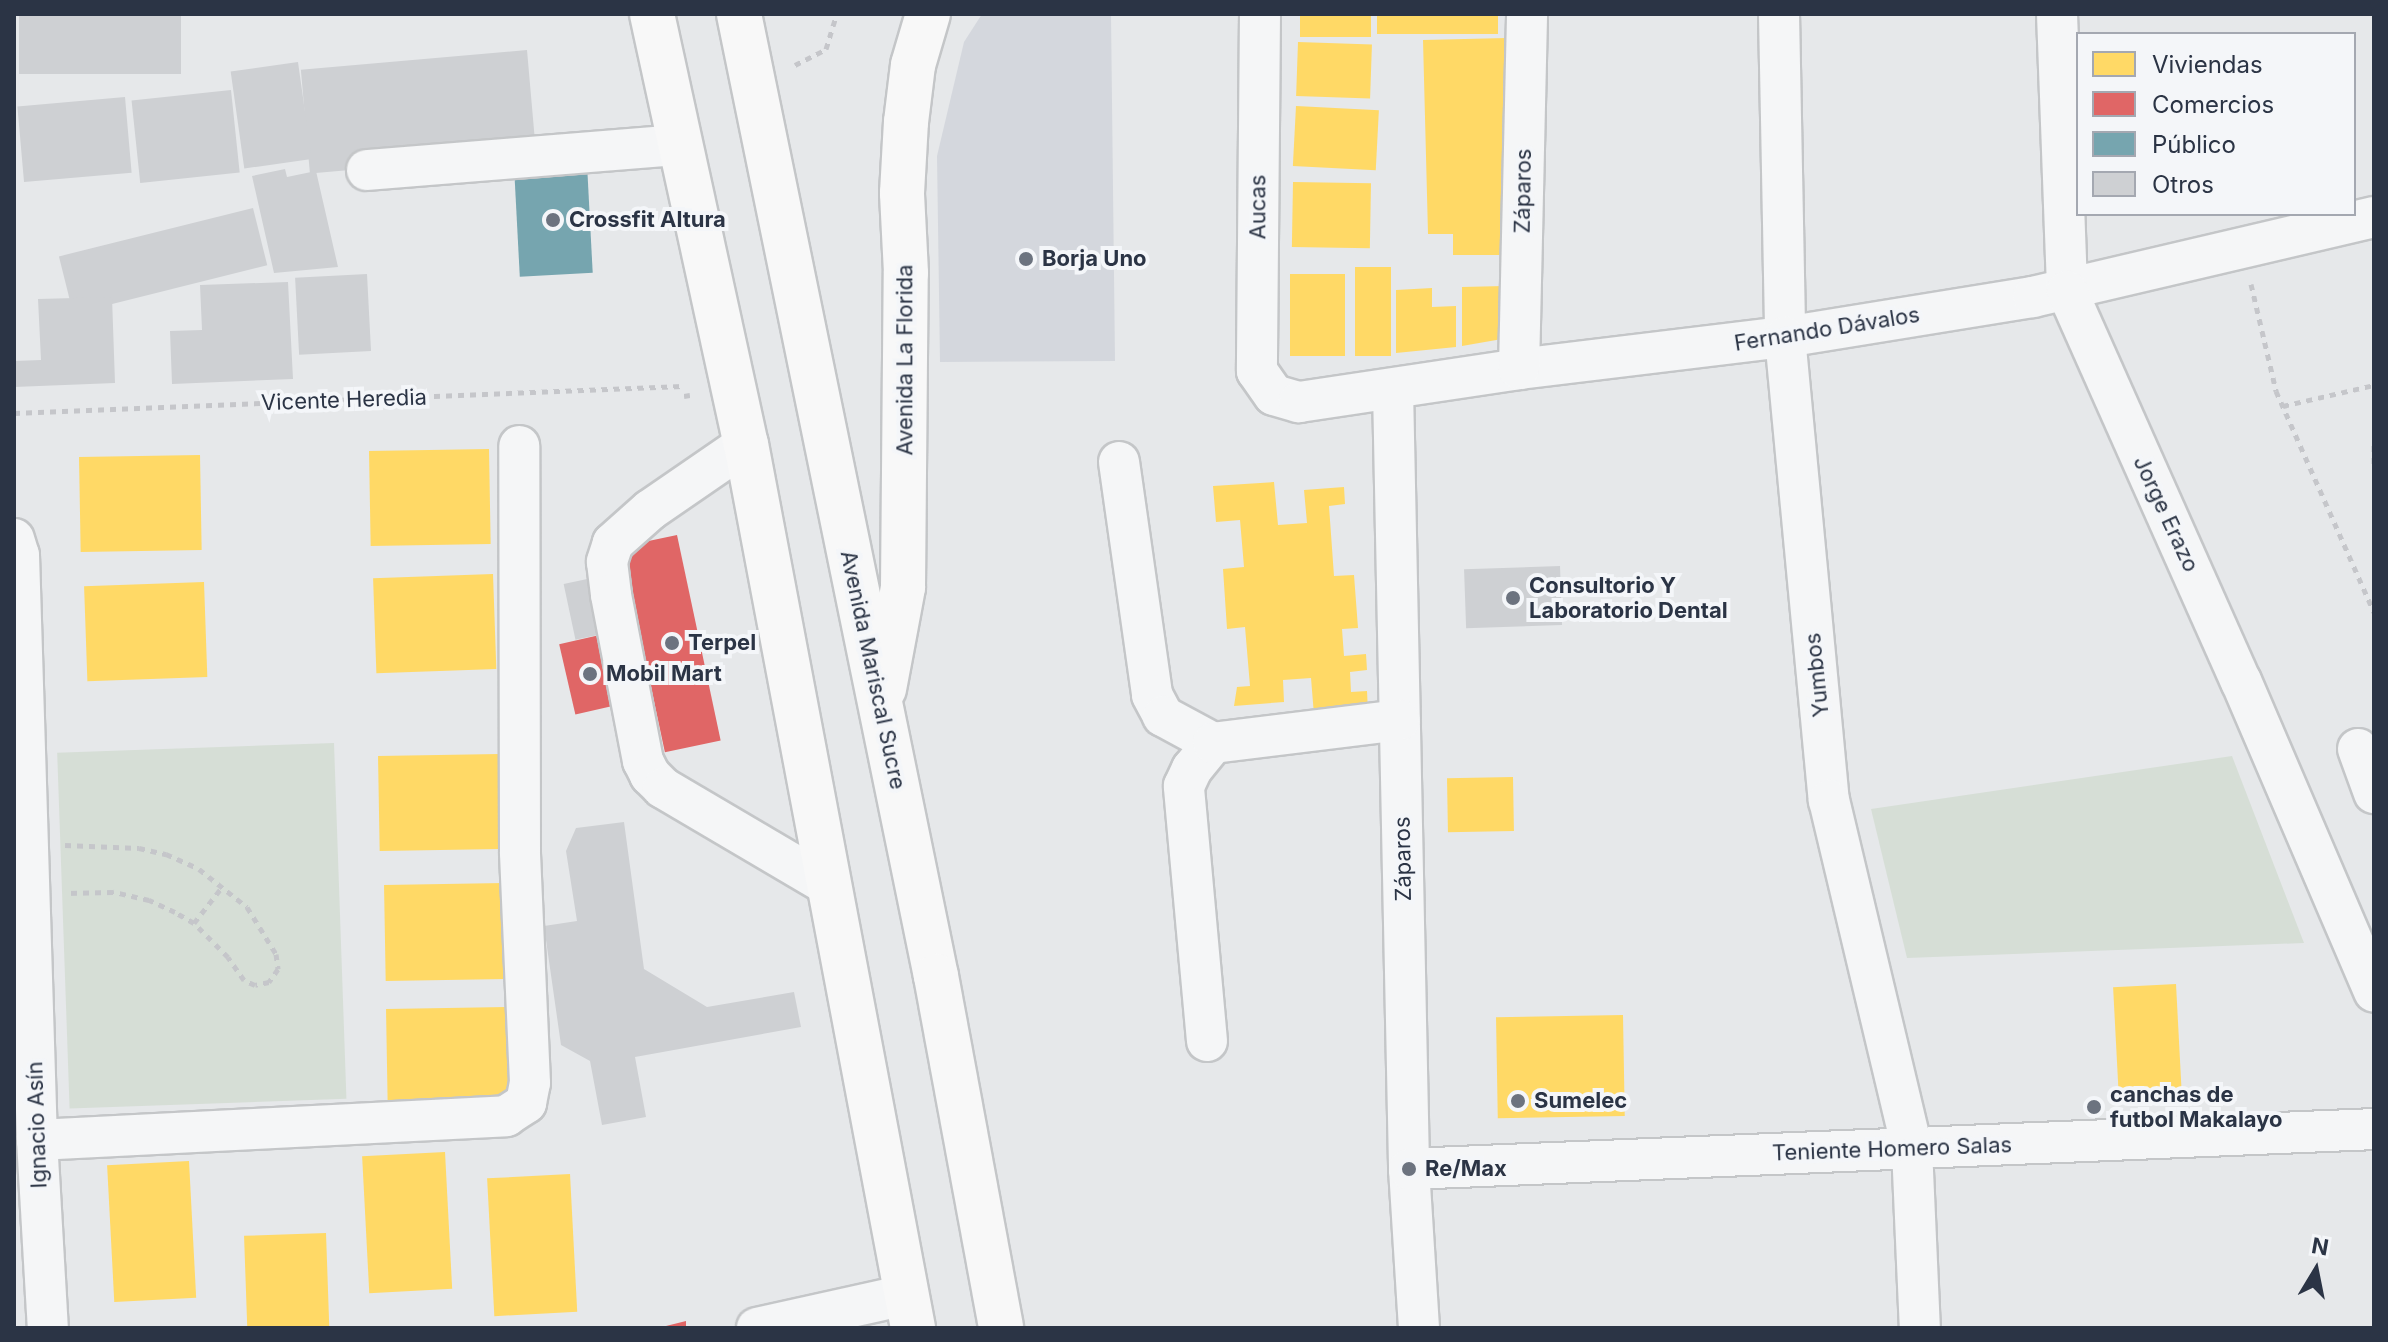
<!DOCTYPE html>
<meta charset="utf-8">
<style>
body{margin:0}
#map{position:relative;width:2388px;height:1342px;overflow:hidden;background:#e6e8ea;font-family:Inter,sans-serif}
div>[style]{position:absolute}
.built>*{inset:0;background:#d4d7dd}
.green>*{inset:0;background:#d6ded6;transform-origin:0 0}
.homes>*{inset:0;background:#ffd966;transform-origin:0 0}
.shops>*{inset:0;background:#e06666;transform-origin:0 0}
.public>*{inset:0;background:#76a5af;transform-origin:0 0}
.building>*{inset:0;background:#ced0d3;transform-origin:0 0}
.path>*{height:5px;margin-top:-2.5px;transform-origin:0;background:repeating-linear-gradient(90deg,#c5c6ca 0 6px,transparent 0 12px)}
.roads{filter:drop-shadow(2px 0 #c4c6c8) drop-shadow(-2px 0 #c4c6c8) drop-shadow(0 2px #c4c6c8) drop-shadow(0 -2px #c4c6c8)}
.minor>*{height:40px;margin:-20px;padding:0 20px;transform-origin:20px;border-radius:20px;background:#f5f6f7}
.major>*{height:44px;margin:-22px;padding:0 22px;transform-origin:22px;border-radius:22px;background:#f8f8f8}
.dots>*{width:22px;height:22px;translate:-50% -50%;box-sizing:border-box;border:4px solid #f4f6f9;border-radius:50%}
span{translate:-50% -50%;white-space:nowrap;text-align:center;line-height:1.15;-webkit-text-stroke:8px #f4f6f9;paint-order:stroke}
.street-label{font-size:22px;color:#2b3445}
.poi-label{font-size:22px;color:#2b3445;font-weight:700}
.left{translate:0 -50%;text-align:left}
.frame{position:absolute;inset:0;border:16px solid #2b3445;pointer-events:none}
.legend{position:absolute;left:2076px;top:32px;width:280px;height:184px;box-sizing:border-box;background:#f4f6f9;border:2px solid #a4a8b1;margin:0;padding:10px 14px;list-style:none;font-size:24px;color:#2b3445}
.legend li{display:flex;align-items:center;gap:16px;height:40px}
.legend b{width:40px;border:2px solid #a4a8b1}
.north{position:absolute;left:2276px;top:1230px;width:80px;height:80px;-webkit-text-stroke:6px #f4f6f9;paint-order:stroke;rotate:10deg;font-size:22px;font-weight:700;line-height:32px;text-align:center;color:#2b3445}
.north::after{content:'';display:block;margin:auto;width:28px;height:36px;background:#2b3445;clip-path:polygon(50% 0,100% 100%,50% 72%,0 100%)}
</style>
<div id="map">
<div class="built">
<i style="clip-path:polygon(982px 14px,1111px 14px,1115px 361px,940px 362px,937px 156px,964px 42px)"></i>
</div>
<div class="green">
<i style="left:334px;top:743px;width:356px;height:277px;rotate:88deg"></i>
<i style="clip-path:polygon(2232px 756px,2304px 943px,1907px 958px,1871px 809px)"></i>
</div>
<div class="homes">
<i style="left:1300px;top:14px;width:71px;height:23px"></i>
<i style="left:1377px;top:14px;width:121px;height:20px"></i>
<i style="clip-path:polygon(1506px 38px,1504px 255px,1453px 255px,1453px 234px,1428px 234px,1423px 40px)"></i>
<i style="left:1298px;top:42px;width:74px;height:54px;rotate:2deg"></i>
<i style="left:1296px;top:106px;width:83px;height:60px;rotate:3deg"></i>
<i style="left:1293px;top:182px;width:78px;height:65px;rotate:1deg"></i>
<i style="left:1355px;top:267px;width:36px;height:89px"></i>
<i style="left:1345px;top:274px;width:82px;height:55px;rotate:90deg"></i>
<i style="clip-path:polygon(1504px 286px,1502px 339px,1462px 346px,1462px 287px)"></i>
<i style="clip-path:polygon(1432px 288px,1432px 307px,1456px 306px,1456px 347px,1396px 353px,1396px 290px)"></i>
<i style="left:489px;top:449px;width:95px;height:120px;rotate:89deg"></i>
<i style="left:200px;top:455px;width:95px;height:121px;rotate:89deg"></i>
<i style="clip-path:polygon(1274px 482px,1278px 525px,1307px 523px,1304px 490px,1344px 487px,1345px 504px,1329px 506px,1334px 576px,1354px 575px,1358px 628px,1342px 629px,1344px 656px,1366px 654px,1367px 670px,1350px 672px,1351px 692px,1367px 691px,1368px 712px,1314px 715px,1311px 678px,1283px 680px,1284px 702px,1234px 706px,1237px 687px,1250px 686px,1245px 627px,1227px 629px,1223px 569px,1244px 567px,1240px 520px,1216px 522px,1213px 486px)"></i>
<i style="left:493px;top:574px;width:95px;height:120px;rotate:88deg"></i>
<i style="left:204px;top:582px;width:95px;height:120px;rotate:88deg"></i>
<i style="left:499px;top:754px;width:95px;height:121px;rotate:89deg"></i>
<i style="left:1513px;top:777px;width:54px;height:66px;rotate:89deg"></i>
<i style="left:504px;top:883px;width:96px;height:120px;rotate:89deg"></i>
<i style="left:2176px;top:984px;width:111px;height:63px;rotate:87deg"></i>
<i style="left:507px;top:1007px;width:95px;height:121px;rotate:89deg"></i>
<i style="left:1623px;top:1015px;width:101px;height:127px;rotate:89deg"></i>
<i style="left:445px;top:1152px;width:137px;height:83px;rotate:87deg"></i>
<i style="left:189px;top:1161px;width:137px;height:82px;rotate:87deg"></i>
<i style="left:570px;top:1174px;width:138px;height:83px;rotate:87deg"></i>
<i style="left:326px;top:1233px;width:95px;height:82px;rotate:88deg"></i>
</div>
<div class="shops">
<i style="left:677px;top:535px;width:210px;height:57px;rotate:78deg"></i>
<i style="left:604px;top:634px;width:72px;height:46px;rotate:77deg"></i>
<i style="clip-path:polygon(686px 1321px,686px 1328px,662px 1328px,662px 1327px)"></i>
</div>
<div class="public">
<i style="left:587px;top:164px;width:109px;height:73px;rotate:87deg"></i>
</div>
<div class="building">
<i style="left:19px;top:14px;width:162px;height:60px"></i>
<i style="left:527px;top:50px;width:104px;height:227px;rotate:85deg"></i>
<i style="left:298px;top:62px;width:98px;height:68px;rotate:82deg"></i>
<i style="left:231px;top:90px;width:83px;height:100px;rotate:84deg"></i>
<i style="left:125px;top:97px;width:76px;height:108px;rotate:85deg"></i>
<i style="clip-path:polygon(285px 169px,287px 177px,316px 171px,338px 267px,274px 273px,252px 176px)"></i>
<i style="left:253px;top:208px;width:59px;height:200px;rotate:76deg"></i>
<i style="left:367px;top:274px;width:77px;height:72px;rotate:87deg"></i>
<i style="clip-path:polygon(288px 282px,293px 379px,172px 384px,170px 331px,202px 330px,200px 285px)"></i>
<i style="clip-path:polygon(112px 297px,115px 383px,14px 387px,14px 361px,41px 360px,38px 299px)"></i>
<i style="left:1560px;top:566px;width:59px;height:96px;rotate:88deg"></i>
<i style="left:592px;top:578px;width:57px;height:29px;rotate:78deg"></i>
<i style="clip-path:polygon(624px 822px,644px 969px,707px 1007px,794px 992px,801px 1027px,635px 1057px,646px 1117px,602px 1125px,590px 1061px,561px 1045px,544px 926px,577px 921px,566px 851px,576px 828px)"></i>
</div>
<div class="path">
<i style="left:795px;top:65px;width:35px;rotate:-27deg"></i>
<i style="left:826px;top:49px;width:37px;rotate:-73deg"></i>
<i style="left:2251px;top:284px;width:110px;rotate:76.8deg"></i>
<i style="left:2276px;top:391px;width:242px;rotate:66.1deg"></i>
<i style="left:684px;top:396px;width:6px;rotate:-9deg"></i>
<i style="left:2283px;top:406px;width:93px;rotate:-13deg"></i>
<i style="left:14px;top:413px;width:669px;rotate:-2.31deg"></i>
<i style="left:2374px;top:445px;width:20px;rotate:90deg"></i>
<i style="left:65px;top:845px;width:74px;rotate:2.3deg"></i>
<i style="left:139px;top:848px;width:28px;rotate:13deg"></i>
<i style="left:166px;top:854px;width:36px;rotate:24deg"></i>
<i style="left:199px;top:869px;width:61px;rotate:38.4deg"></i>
<i style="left:247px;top:907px;width:55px;rotate:58.3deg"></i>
<i style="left:276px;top:954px;width:15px;rotate:82deg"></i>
<i style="left:278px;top:969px;width:16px;rotate:125deg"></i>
<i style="left:269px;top:982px;width:14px;rotate:168deg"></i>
<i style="left:255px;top:985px;width:12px;rotate:-156deg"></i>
<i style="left:244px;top:980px;width:28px;rotate:-125deg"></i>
<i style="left:228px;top:957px;width:48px;rotate:-135deg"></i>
<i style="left:194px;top:923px;width:22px;rotate:-150deg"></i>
<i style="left:175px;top:912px;width:29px;rotate:-155deg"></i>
<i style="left:149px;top:900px;width:37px;rotate:-167deg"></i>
<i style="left:113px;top:892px;width:47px;rotate:178.8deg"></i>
<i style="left:194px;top:923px;width:46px;rotate:-52.1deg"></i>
</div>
<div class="roads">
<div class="minor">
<i style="left:1260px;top:14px;width:357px;rotate:90.5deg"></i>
<i style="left:1257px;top:371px;width:29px;rotate:55deg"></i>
<i style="left:1274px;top:395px;width:26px;rotate:16deg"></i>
<i style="left:1299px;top:402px;width:222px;rotate:-8.5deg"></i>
<i style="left:1519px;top:369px;width:268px;rotate:-6.9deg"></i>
<i style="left:1785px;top:337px;width:251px;rotate:-9.2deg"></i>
<i style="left:2033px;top:297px;width:350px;rotate:-13.2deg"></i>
<i style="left:1779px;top:14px;width:323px;rotate:88.9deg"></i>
<i style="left:1785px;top:337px;width:465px;rotate:84.6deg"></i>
<i style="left:1829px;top:800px;width:358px;rotate:76.6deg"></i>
<i style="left:1912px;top:1148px;width:180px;rotate:87.5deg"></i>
<i style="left:2057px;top:14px;width:277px;rotate:87.9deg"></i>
<i style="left:2067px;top:291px;width:427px;rotate:66deg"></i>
<i style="left:2241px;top:681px;width:338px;rotate:66.8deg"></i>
<i style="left:367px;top:170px;width:315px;rotate:-4.6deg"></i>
<i style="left:1519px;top:369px;width:355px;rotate:-88.7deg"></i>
<i style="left:1393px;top:389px;width:780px;rotate:88.82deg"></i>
<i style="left:1409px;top:1169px;width:159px;rotate:86.4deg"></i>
<i style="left:746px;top:444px;width:116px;rotate:145.5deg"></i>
<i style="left:650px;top:510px;width:50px;rotate:138.3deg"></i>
<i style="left:613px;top:543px;width:20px;rotate:108deg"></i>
<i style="left:607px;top:562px;width:33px;rotate:83deg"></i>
<i style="left:611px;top:595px;width:169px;rotate:79.1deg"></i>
<i style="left:643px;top:761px;width:16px;rotate:63deg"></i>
<i style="left:650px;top:775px;width:18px;rotate:45deg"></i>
<i style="left:663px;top:788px;width:191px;rotate:30.5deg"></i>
<i style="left:1119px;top:462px;width:235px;rotate:81.9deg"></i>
<i style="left:1152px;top:695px;width:24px;rotate:62deg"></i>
<i style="left:1163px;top:716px;width:57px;rotate:28.4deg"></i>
<i style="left:14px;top:539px;width:17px;rotate:73deg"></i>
<i style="left:19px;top:555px;width:585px;rotate:88.24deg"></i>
<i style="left:37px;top:1140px;width:188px;rotate:86.7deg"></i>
<i style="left:2358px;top:749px;width:47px;rotate:70deg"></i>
<i style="left:1207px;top:1041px;width:256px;rotate:-95.2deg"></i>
<i style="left:1184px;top:786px;width:19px;rotate:-65deg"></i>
<i style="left:1192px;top:769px;width:33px;rotate:-51deg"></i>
<i style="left:1213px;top:743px;width:188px;rotate:-7deg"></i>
<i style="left:37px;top:1140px;width:470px;rotate:-2.9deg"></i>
<i style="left:506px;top:1116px;width:24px;rotate:-33deg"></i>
<i style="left:526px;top:1103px;width:20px;rotate:-79deg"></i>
<i style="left:530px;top:1083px;width:231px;rotate:-92.5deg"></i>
<i style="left:520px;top:852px;width:406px;rotate:-90.1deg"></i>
<i style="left:1409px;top:1169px;width:966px;rotate:-2.37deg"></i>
<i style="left:757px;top:1328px;width:153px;rotate:-12.5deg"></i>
</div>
<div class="major">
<i style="left:652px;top:14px;width:440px;rotate:77.7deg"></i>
<i style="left:746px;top:444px;width:900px;rotate:79.3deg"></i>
<i style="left:739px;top:14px;width:982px;rotate:78.43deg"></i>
<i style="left:936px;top:976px;width:358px;rotate:79.5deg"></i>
<i style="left:884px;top:689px;width:104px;rotate:-79.4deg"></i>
<i style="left:903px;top:587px;width:314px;rotate:-89.5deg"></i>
<i style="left:906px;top:273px;width:80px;rotate:-92.9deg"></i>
<i style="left:902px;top:193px;width:71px;rotate:-86.8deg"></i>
<i style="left:906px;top:122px;width:57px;rotate:-83deg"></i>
<i style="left:913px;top:65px;width:53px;rotate:-73.6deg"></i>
</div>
</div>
<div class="dots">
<i style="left:553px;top:220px;background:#6c737f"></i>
<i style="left:1026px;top:259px;background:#6c737f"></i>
<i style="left:1513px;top:598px;background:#6c737f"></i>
<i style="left:672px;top:643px;background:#6c737f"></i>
<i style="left:590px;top:674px;background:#6c737f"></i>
<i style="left:1518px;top:1101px;background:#6c737f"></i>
<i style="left:2094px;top:1107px;background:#6c737f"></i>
<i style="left:1409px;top:1169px;background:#6c737f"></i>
</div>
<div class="street-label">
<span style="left:1523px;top:191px;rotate:-89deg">Záparos</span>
<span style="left:1258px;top:207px;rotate:-90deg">Aucas</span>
<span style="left:1827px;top:329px;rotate:-9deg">Fernando Dávalos</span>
<span style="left:905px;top:360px;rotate:-90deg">Avenida La Florida</span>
<span style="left:344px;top:400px;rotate:-2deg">Vicente Heredia</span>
<span style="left:2166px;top:514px;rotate:65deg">Jorge Erazo</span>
<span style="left:873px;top:670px;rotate:78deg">Avenida Mariscal Sucre</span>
<span style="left:1817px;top:675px;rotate:-96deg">Yumbos</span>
<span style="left:1403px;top:859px;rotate:-91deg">Záparos</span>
<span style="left:37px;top:1125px;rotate:-92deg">Ignacio Asín</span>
<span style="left:1892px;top:1149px;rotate:-2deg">Teniente Homero Salas</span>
</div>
<div class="poi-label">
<span class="left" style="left:569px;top:220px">Crossfit Altura</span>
<span class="left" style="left:1042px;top:259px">Borja Uno</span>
<span class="left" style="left:1529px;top:598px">Consultorio Y<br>Laboratorio Dental</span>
<span class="left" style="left:688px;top:643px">Terpel</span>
<span class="left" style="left:606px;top:674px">Mobil Mart</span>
<span class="left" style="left:2110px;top:1107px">canchas de<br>futbol Makalayo</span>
<span class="left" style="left:1534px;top:1101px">Sumelec</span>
<span class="left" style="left:1425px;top:1169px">Re/Max</span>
</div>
<div class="frame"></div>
<ul class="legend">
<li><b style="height:22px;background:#ffd966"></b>Viviendas</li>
<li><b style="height:22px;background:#e06666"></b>Comercios</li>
<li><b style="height:22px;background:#76a5af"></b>Público</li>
<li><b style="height:22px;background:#ced0d3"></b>Otros</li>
</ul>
<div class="north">N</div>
</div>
